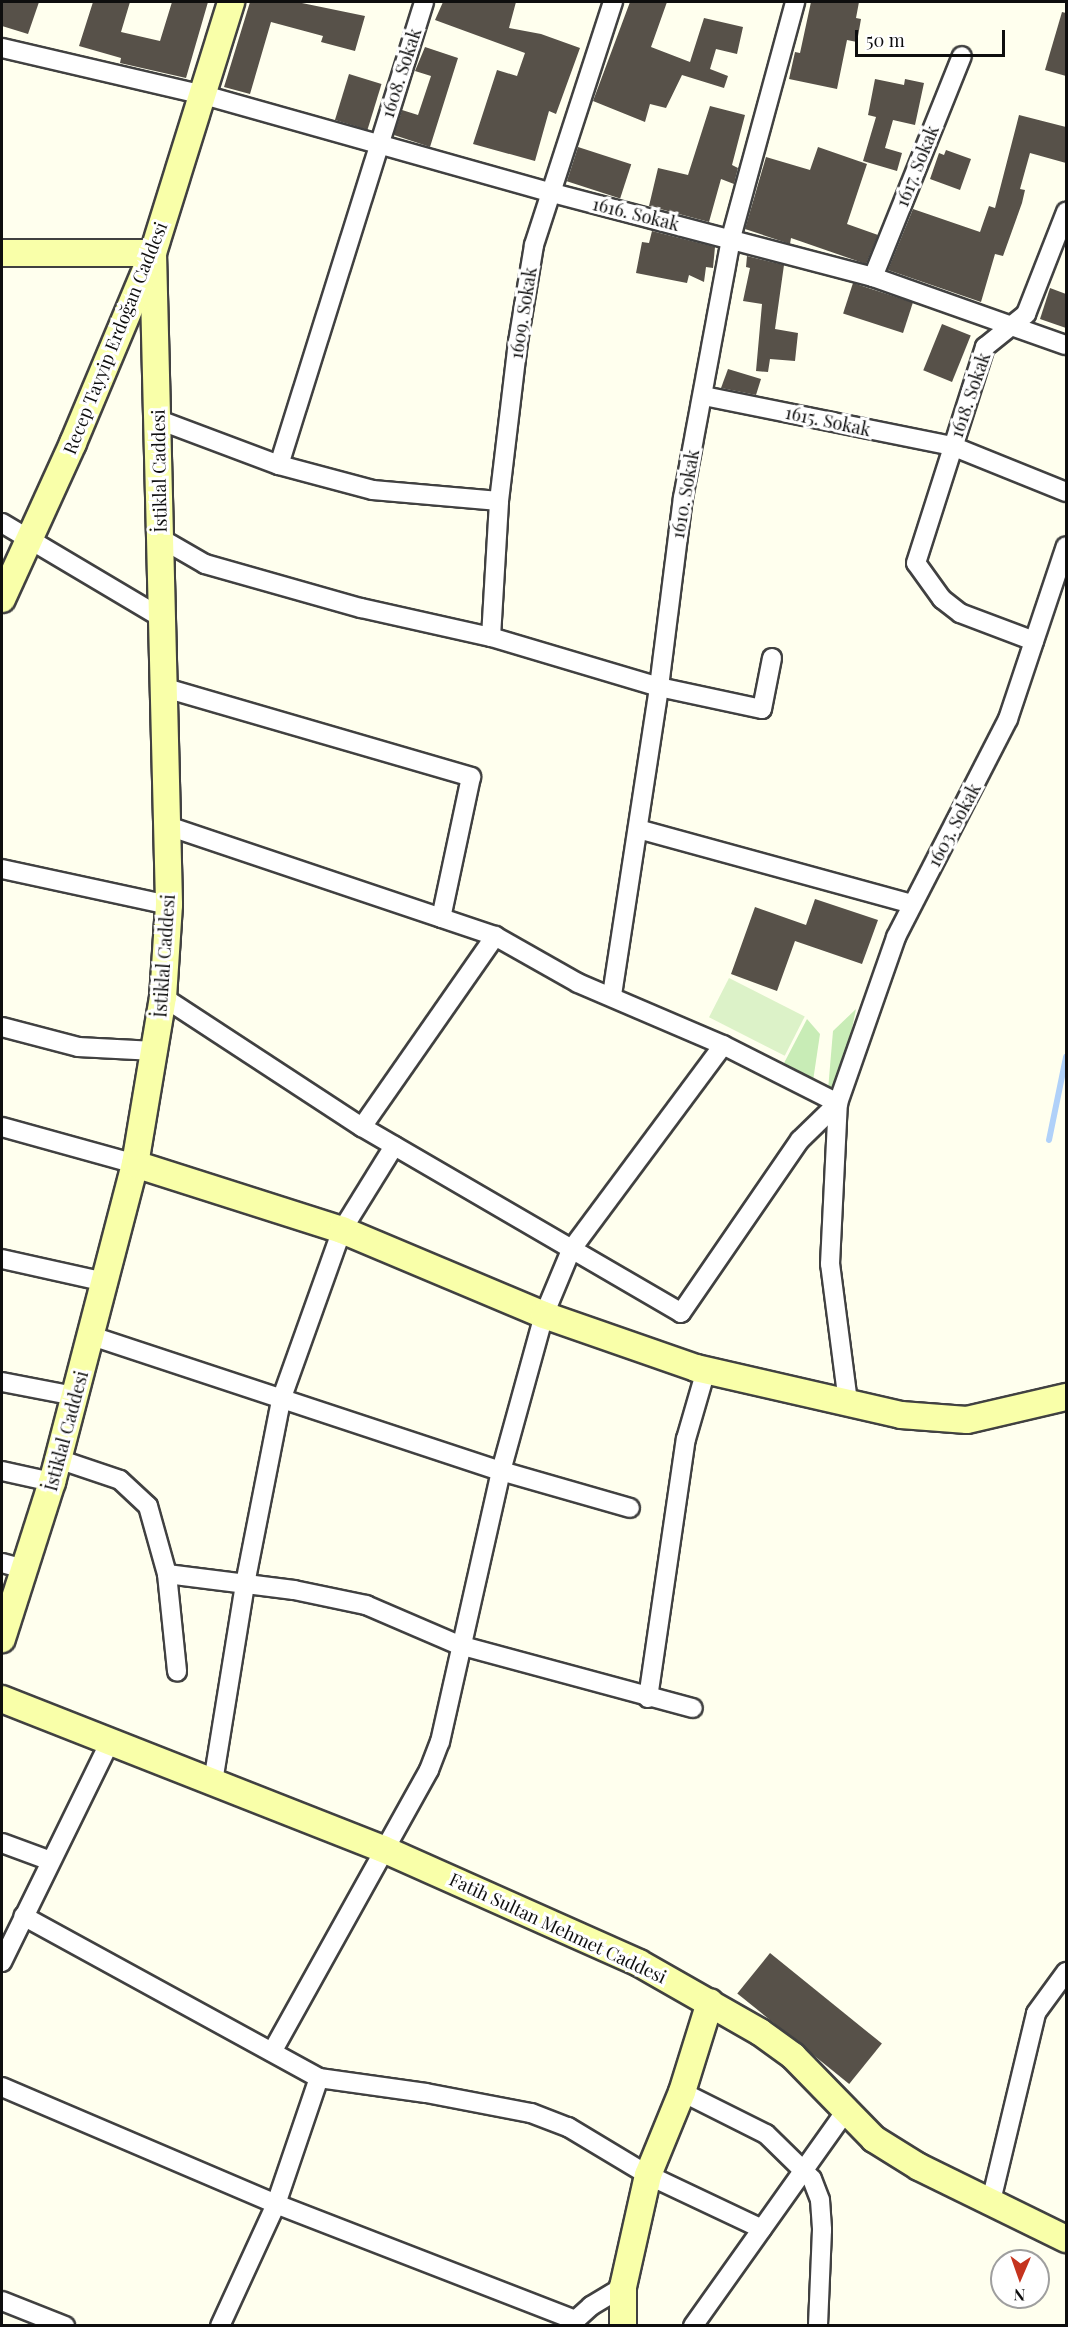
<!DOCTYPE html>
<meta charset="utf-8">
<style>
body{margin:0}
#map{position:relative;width:1068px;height:2327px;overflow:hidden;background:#ffe;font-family:"Playfair Display",serif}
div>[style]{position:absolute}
.green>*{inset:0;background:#c8ecb6}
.pitch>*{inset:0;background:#dcf2c8;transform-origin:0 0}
.stream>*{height:6px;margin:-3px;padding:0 3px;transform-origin:3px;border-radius:3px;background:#b0d1f9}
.building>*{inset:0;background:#575149;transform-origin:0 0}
.roads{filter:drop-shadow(2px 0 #414141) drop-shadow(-2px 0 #414141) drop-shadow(0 2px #414141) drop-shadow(0 -2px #414141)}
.street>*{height:18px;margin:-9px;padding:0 9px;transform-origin:9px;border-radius:9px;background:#fff}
.secondary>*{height:26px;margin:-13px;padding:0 13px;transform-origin:13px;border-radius:13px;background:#f9ffa9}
span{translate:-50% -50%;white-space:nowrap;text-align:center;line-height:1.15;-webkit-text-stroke:6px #fff;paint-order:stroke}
.street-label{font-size:18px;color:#0e0e0e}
.frame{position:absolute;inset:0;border:3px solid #0e0e0e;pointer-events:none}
.north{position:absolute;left:990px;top:2249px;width:60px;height:60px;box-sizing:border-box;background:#fff;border:2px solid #9f9f9f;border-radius:50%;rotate:182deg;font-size:16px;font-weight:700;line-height:24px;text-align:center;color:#0e0e0e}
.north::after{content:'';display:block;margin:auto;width:21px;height:27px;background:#c5341e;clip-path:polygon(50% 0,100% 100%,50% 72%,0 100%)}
.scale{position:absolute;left:855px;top:30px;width:150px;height:27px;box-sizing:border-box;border:3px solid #0e0e0e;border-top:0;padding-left:8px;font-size:18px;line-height:21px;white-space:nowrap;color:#0e0e0e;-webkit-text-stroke:4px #fff;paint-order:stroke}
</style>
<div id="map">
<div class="green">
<i style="clip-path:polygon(856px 1009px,838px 1096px,828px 1090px,833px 1031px)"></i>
<i style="clip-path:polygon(807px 1019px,820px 1034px,813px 1081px,783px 1065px)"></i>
</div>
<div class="pitch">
<i style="left:729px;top:978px;width:85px;height:44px;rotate:27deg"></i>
</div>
<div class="stream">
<i style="left:1049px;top:1140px;width:85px;rotate:-78.4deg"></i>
</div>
<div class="building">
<i style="clip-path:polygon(2px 2px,39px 2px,28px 34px,2px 26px)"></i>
<i style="clip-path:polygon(93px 2px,130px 2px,121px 32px,160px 41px,172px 2px,208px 2px,186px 78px,120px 63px,121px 58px,79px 46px)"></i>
<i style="clip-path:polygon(250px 2px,297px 2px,365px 16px,355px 51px,321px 42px,323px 36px,271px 22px,250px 94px,224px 87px)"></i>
<i style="clip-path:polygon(443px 2px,516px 2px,509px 28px,541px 34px,580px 48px,556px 114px,549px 111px,535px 161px,473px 144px,497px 70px,517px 76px,525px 53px,435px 20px)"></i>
<i style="clip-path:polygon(630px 2px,667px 2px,651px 47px,690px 62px,704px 18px,743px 27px,737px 54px,716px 49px,710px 69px,728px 76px,724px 88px,682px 75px,666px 108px,650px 104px,645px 122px,593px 101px)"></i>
<i style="clip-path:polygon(811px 2px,859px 2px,856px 18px,861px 19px,857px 42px,847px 40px,837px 89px,789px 79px,795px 52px,800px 53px)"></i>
<i style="clip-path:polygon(1062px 12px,1066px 13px,1066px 76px,1045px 70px)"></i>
<i style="clip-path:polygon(425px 47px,458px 58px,430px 147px,394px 135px,402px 110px,418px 115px,431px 76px,415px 71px)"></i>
<i style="left:349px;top:74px;width:34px;height:48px;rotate:17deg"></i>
<i style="clip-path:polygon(875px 79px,904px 85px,905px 79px,924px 83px,915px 125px,893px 120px,885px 148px,902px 153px,897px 171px,863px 161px,876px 117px,868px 115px)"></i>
<i style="clip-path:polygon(710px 106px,745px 115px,732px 165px,738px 168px,734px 184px,721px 179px,709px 222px,649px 206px,658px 168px,688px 175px)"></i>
<i style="clip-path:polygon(1019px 115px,1066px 127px,1066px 163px,1030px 153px,1020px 189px,1025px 190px,1022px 203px,1003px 256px,995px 254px,981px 302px,888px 270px,913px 209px,980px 232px,989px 206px,995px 208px)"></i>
<i style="left:578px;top:147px;width:56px;height:36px;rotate:18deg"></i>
<i style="clip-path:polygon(818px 147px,867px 164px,847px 224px,878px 235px,866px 264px,791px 238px,790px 244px,745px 229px,766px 157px,810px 170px)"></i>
<i style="clip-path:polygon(946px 150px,971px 159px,960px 190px,930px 179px,939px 153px,944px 155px)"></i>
<i style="clip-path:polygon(652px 231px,715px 247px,713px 268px,706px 267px,704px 282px,689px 275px,687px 283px,636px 273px,642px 242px,649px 243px)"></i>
<i style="clip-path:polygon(747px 256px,784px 265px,775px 329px,798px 333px,795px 361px,770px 359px,768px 372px,756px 371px,762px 304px,743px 301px,750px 268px,746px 267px)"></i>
<i style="left:853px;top:283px;width:63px;height:32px;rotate:18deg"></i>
<i style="clip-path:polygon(1050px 288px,1066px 294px,1066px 328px,1040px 319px)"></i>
<i style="left:942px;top:324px;width:31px;height:50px;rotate:22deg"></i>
<i style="clip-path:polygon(728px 369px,761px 379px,756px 395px,721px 388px)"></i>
<i style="clip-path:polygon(815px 899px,878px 920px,862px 964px,795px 941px,777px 991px,731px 974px,755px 907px,806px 925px)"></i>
<i style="left:770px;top:1953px;width:144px;height:52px;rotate:39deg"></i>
</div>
<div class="roads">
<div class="street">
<i style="left:2px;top:48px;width:207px;rotate:13.1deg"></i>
<i style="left:204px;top:95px;width:358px;rotate:15.7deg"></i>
<i style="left:549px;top:192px;width:335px;rotate:14.7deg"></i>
<i style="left:873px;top:277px;width:204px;rotate:19.5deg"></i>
<i style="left:873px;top:277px;width:238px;rotate:-68.1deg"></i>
<i style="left:704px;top:396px;width:253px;rotate:11.4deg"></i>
<i style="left:952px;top:446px;width:123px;rotate:22deg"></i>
<i style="left:159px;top:420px;width:128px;rotate:20.6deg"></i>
<i style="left:279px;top:465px;width:97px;rotate:14.9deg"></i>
<i style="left:373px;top:490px;width:126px;rotate:5deg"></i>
<i style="left:279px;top:465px;width:485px;rotate:-72.6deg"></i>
<i style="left:2px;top:523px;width:186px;rotate:30.7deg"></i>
<i style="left:160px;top:538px;width:52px;rotate:30deg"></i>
<i style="left:205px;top:564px;width:162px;rotate:15.8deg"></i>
<i style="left:361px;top:608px;width:133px;rotate:12.6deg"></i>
<i style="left:491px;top:637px;width:175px;rotate:16.6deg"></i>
<i style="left:659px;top:687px;width:105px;rotate:12.1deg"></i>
<i style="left:762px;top:709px;width:52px;rotate:-78.9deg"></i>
<i style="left:491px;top:637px;width:136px;rotate:-86.6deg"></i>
<i style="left:499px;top:501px;width:160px;rotate:-83.2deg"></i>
<i style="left:518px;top:342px;width:98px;rotate:-80.6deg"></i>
<i style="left:534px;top:245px;width:256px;rotate:-72deg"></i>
<i style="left:1034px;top:641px;width:79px;rotate:-159.3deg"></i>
<i style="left:960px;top:613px;width:23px;rotate:-142deg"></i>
<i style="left:942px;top:599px;width:44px;rotate:-125.8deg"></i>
<i style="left:916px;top:563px;width:227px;rotate:-72.3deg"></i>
<i style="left:985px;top:347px;width:53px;rotate:-38.8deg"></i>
<i style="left:1026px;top:314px;width:110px;rotate:-68.6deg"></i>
<i style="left:162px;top:687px;width:322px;rotate:16.2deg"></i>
<i style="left:471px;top:777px;width:144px;rotate:102deg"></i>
<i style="left:168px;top:826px;width:345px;rotate:18.6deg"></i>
<i style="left:495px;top:936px;width:95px;rotate:29.5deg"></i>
<i style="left:578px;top:983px;width:158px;rotate:23.2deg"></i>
<i style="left:723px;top:1045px;width:129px;rotate:26.8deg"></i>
<i style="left:638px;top:829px;width:284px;rotate:15.3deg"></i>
<i style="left:2px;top:869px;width:171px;rotate:12.2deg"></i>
<i style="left:612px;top:995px;width:312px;rotate:-81.3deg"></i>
<i style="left:659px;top:687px;width:191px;rotate:-82.8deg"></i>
<i style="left:683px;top:498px;width:264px;rotate:-79.5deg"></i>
<i style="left:731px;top:238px;width:245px;rotate:-74.8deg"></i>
<i style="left:163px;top:997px;width:238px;rotate:33.2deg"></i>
<i style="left:362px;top:1127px;width:369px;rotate:30.2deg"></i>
<i style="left:681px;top:1313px;width:210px;rotate:-55.5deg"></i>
<i style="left:800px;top:1140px;width:53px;rotate:-44.2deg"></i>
<i style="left:2px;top:1027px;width:79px;rotate:14.7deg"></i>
<i style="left:78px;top:1047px;width:77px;rotate:3deg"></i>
<i style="left:2px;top:1127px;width:138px;rotate:15.5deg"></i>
<i style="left:362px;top:1127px;width:233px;rotate:-55.1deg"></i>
<i style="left:2px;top:1259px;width:106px;rotate:12.6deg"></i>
<i style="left:92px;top:1336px;width:431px;rotate:18.3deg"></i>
<i style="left:501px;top:1471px;width:134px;rotate:16deg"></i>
<i style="left:2px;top:1382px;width:74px;rotate:10.9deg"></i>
<i style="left:848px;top:1402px;width:139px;rotate:-97.4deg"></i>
<i style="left:830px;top:1264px;width:161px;rotate:-87.2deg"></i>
<i style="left:838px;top:1103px;width:176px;rotate:-70.7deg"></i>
<i style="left:896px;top:937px;width:245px;rotate:-62.8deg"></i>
<i style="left:1008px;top:719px;width:182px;rotate:-71.5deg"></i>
<i style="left:58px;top:1459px;width:65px;rotate:18.7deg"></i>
<i style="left:120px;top:1480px;width:38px;rotate:43deg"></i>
<i style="left:148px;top:1506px;width:71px;rotate:74.4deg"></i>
<i style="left:167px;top:1574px;width:98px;rotate:84.1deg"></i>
<i style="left:2px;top:1471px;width:51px;rotate:12.4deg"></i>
<i style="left:2px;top:1563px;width:24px;rotate:15deg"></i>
<i style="left:167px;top:1574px;width:128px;rotate:7.2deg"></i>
<i style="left:294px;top:1590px;width:74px;rotate:11.8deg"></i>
<i style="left:366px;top:1605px;width:101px;rotate:23.3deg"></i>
<i style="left:459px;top:1645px;width:242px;rotate:15.1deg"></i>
<i style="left:648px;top:1698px;width:262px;rotate:-81.7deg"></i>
<i style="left:686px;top:1439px;width:72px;rotate:-73.8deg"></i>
<i style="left:213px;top:1782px;width:201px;rotate:-80.8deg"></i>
<i style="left:245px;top:1584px;width:187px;rotate:-78.9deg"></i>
<i style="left:281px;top:1400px;width:181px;rotate:-70.3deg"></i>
<i style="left:342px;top:1230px;width:99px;rotate:-58.2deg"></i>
<i style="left:2px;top:1843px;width:52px;rotate:20.2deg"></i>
<i style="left:2px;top:1962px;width:245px;rotate:-63.9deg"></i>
<i style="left:272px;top:2052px;width:323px;rotate:-60.9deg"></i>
<i style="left:429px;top:1770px;width:30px;rotate:-69deg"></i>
<i style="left:440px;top:1742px;width:278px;rotate:-77.3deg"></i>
<i style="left:501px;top:1471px;width:162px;rotate:-74.6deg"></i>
<i style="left:544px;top:1315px;width:70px;rotate:-67.4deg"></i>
<i style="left:571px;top:1250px;width:255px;rotate:-53.4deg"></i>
<i style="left:319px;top:2078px;width:108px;rotate:8deg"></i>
<i style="left:426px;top:2093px;width:107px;rotate:10.8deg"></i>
<i style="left:531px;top:2113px;width:40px;rotate:21deg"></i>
<i style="left:568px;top:2127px;width:93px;rotate:31deg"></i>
<i style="left:648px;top:2175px;width:126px;rotate:25.3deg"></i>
<i style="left:2px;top:2087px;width:298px;rotate:23.1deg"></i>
<i style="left:276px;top:2204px;width:133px;rotate:-71.2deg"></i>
<i style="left:319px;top:2078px;width:337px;rotate:-151.3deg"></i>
<i style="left:682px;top:2092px;width:94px;rotate:26.6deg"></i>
<i style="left:766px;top:2134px;width:64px;rotate:44.4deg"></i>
<i style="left:812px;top:2179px;width:22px;rotate:69deg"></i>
<i style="left:820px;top:2200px;width:30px;rotate:86deg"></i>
<i style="left:822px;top:2230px;width:96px;rotate:92.4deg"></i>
<i style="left:991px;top:2201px;width:193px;rotate:-76.5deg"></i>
<i style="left:1036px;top:2013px;width:51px;rotate:-53.8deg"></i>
<i style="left:2px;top:2301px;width:68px;rotate:21.6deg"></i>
<i style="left:220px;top:2326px;width:134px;rotate:-65.3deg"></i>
<i style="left:276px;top:2204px;width:318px;rotate:21.2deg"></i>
<i style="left:569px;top:2326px;width:30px;rotate:-42deg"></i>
<i style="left:591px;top:2306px;width:37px;rotate:-31deg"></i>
<i style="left:693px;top:2326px;width:264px;rotate:-54.6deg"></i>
</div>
<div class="secondary">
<i style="left:2px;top:253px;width:151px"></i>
<i style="left:153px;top:253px;width:652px;rotate:88.59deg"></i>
<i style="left:169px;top:905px;width:92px;rotate:93.7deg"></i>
<i style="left:163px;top:997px;width:169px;rotate:99.5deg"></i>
<i style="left:135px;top:1164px;width:329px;rotate:104.6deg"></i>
<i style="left:52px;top:1482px;width:165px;rotate:107.7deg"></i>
<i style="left:2px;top:599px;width:171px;rotate:-65.5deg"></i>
<i style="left:73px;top:443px;width:206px;rotate:-67.2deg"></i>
<i style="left:153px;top:253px;width:263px;rotate:-72.7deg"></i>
<i style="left:135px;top:1164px;width:217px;rotate:17.7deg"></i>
<i style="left:342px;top:1230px;width:219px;rotate:22.8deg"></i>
<i style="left:544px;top:1315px;width:161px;rotate:19.2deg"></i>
<i style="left:696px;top:1368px;width:210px;rotate:12.9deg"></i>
<i style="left:901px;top:1415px;width:66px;rotate:4.3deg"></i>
<i style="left:967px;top:1420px;width:102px;rotate:-13.1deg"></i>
<i style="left:2px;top:1699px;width:409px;rotate:21.5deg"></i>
<i style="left:383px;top:1849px;width:280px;rotate:24deg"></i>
<i style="left:639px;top:1963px;width:139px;rotate:29.7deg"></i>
<i style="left:760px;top:2032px;width:41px;rotate:36deg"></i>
<i style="left:793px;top:2056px;width:116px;rotate:45.7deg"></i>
<i style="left:874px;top:2139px;width:53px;rotate:31.9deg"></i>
<i style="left:919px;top:2167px;width:164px;rotate:26.1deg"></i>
<i style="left:623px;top:2326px;width:39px;rotate:-90deg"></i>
<i style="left:623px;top:2287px;width:115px;rotate:-77.4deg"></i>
<i style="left:648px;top:2175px;width:90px;rotate:-67.7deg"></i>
<i style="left:682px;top:2092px;width:94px;rotate:-72.7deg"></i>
</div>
</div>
<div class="street-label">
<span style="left:401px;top:73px;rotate:-72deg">1608. Sokak</span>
<span style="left:917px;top:166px;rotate:-68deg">1617. Sokak</span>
<span style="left:636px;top:214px;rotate:14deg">1616. Sokak</span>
<span style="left:523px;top:313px;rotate:-81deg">1609. Sokak</span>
<span style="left:115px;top:338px;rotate:-68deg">Recep Tayyip Erdoğan Caddesi</span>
<span style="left:970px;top:395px;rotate:-71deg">1618. Sokak</span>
<span style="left:828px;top:421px;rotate:12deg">1615. Sokak</span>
<span style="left:159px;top:471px;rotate:-91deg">İstiklal Caddesi</span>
<span style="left:685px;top:494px;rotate:-80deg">1610. Sokak</span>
<span style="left:954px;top:825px;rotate:-62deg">1603. Sokak</span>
<span style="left:164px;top:956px;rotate:-86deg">İstiklal Caddesi</span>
<span style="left:66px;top:1431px;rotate:-75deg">İstiklal Caddesi</span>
<span style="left:558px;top:1928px;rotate:25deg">Fatih Sultan Mehmet Caddesi</span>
</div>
<div class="frame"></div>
<div class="north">N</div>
<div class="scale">50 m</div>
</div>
